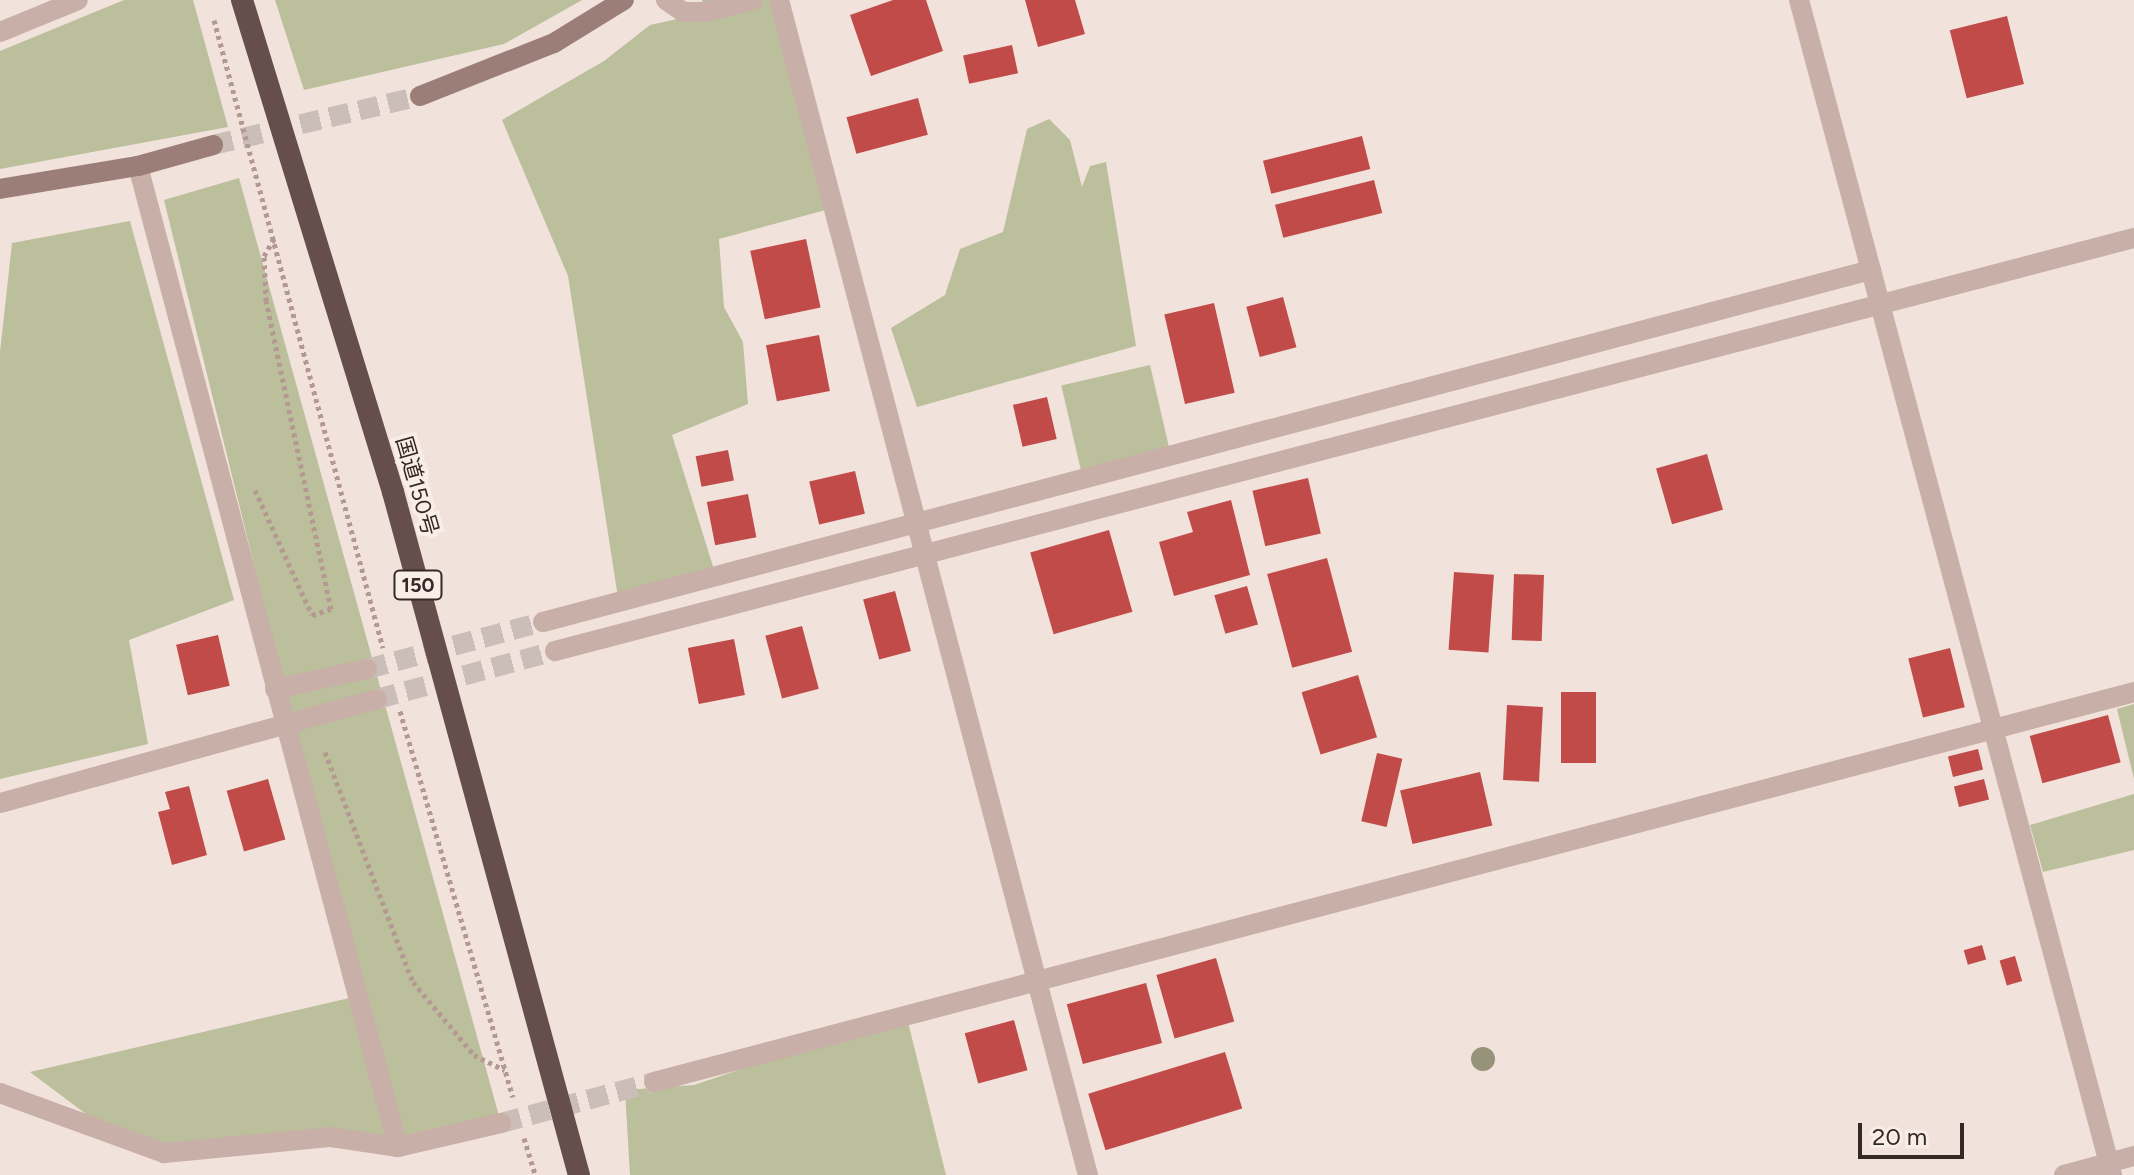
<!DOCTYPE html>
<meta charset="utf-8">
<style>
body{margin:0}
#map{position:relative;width:2134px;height:1175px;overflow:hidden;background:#f1e2db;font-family:Figtree,"Noto Sans JP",sans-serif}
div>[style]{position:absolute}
.green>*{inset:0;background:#bbbf9b;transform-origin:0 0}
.building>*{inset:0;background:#c14b48;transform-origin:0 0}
.minor-tunnel>*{height:20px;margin-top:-10px;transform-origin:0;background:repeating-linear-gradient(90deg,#cbbdb7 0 20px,transparent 0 30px)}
.secondary-tunnel>*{height:20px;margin-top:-10px;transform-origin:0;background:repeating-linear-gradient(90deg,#cbbdb7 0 20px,transparent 0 30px)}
.path>*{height:5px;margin-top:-2.5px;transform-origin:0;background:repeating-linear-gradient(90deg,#b49992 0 4px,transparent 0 8px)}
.minor>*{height:20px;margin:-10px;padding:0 10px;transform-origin:10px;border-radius:10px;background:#c8afa7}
.tertiary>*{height:20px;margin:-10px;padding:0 10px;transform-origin:10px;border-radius:10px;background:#c8afa7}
.secondary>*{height:20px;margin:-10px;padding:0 10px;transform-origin:10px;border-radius:10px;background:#9c7e79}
.trunk>*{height:22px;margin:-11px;padding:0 11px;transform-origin:11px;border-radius:11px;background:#664e4c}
.trees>*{width:24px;height:24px;margin:-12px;border-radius:50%;background:#97937b}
span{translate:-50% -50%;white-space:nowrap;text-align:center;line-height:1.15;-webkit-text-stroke:8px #f8ede7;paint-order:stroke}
.shield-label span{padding:2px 6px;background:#f8ede7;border:2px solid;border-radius:6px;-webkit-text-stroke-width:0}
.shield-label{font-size:20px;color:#352927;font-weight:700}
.street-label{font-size:22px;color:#352927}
.scale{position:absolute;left:1858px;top:1123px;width:106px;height:36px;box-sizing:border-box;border:4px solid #352927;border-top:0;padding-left:10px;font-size:24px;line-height:28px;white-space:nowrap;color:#352927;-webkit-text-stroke:6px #f8ede7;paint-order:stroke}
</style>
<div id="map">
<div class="green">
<i style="clip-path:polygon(124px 0,193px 0,228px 127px,0 169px,0 51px)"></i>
<i style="clip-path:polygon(275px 0,582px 0,504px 44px,304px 90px)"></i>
<i style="clip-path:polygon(702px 0,769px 0,784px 23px,833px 208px,719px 239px,724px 307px,743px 342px,748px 404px,672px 435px,716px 576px,619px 604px,568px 276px,502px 120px,604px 61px,650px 25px,705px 13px)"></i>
<i style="clip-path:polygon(1049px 119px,1070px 140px,1082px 187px,1090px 166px,1106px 162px,1136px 346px,917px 407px,891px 328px,945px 295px,960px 249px,1003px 232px,1027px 129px)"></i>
<i style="clip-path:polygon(239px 178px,501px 1123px,367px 1141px,164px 1153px,106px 1129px,30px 1072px,358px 996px,383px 1088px,164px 200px)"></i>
<i style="clip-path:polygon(130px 221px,234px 600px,129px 640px,148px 744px,0 779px,0 352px,12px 243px)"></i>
<i style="left:1150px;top:365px;width:93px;height:91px;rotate:77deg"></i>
<i style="clip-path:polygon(2134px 704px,2134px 779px,2117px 709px)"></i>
<i style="clip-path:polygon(2134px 794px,2134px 850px,2043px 872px,2030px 825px)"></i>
<i style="clip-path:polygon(906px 1014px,946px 1175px,630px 1175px,625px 1090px,694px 1085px)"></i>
</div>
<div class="building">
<i style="clip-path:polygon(893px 0,926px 0,943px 51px,871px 76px,850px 15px)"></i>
<i style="clip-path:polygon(1025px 0,1075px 0,1085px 34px,1038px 47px)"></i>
<i style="left:2007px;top:16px;width:70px;height:59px;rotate:76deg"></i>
<i style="left:1012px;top:45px;width:29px;height:50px;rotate:78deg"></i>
<i style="left:918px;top:98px;width:38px;height:74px;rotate:75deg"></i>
<i style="left:1362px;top:136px;width:34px;height:102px;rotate:76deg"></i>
<i style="left:1374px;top:180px;width:34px;height:102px;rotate:76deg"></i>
<i style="left:806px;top:239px;width:70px;height:57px;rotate:78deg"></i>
<i style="left:1283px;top:297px;width:52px;height:38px;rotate:75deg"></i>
<i style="left:1214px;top:303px;width:92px;height:51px;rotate:77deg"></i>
<i style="left:819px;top:335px;width:57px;height:54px;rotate:79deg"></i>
<i style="left:1047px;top:397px;width:43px;height:35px;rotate:77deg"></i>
<i style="left:728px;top:450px;width:31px;height:33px;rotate:79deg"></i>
<i style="left:1707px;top:454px;width:58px;height:53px;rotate:74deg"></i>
<i style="left:855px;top:471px;width:44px;height:47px;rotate:77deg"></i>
<i style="left:1308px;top:478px;width:57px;height:57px;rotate:77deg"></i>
<i style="left:748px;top:494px;width:44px;height:42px;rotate:79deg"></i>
<i style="clip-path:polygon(1231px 500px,1250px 575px,1174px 596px,1159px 542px,1193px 532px,1187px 512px)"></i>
<i style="left:1109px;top:530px;width:85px;height:82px;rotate:74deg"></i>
<i style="left:1327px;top:558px;width:97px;height:62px;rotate:75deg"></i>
<i style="left:1454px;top:572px;width:40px;height:78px;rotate:4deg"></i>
<i style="left:1514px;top:574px;width:30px;height:66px;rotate:2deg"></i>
<i style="left:1247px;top:586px;width:40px;height:34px;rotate:74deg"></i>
<i style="left:895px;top:591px;width:62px;height:33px;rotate:75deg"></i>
<i style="left:802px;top:626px;width:65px;height:38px;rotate:75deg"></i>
<i style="left:218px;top:635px;width:52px;height:43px;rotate:77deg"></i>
<i style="left:734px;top:639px;width:57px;height:47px;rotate:79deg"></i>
<i style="left:1950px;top:648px;width:61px;height:43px;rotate:76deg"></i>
<i style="left:1358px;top:675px;width:65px;height:59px;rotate:73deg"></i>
<i style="left:1561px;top:692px;width:35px;height:71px"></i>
<i style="left:1507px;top:705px;width:36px;height:75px;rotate:3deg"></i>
<i style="left:2108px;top:715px;width:49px;height:81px;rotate:75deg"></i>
<i style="left:1978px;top:749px;width:21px;height:31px;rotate:76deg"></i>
<i style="left:1377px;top:753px;width:26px;height:70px;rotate:13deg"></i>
<i style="left:1480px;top:772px;width:55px;height:82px;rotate:77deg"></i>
<i style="left:268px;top:779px;width:63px;height:43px;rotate:74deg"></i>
<i style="left:1984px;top:779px;width:21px;height:31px;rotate:76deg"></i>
<i style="clip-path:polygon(189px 786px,207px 855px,172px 865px,158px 812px,170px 809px,165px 792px)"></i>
<i style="left:1982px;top:945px;width:15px;height:19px;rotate:74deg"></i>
<i style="left:2015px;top:956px;width:26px;height:16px;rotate:74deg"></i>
<i style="left:1216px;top:958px;width:66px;height:62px;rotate:74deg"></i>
<i style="left:1146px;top:983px;width:62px;height:82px;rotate:75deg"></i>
<i style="left:1014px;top:1020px;width:52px;height:51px;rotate:75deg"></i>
<i style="left:1225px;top:1052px;width:59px;height:143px;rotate:73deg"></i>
</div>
<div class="minor-tunnel">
<i style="left:367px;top:669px;width:182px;rotate:-15deg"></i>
<i style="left:377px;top:699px;width:184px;rotate:-15.1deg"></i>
<i style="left:501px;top:1123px;width:158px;rotate:-15deg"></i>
</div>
<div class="secondary-tunnel">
<i style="left:213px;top:145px;width:213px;rotate:-13.3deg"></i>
</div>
<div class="path">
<i style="left:214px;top:20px;width:650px;rotate:74.94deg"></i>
<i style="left:255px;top:490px;width:137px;rotate:65.5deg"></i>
<i style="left:312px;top:615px;width:20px;rotate:-18deg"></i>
<i style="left:331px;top:609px;width:315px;rotate:-101.9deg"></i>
<i style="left:266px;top:301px;width:45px;rotate:-92.5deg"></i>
<i style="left:264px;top:256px;width:22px;rotate:-60deg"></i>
<i style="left:400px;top:711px;width:402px;rotate:73.7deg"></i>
<i style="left:325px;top:752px;width:246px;rotate:69.1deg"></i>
<i style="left:413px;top:982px;width:95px;rotate:50.1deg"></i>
<i style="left:474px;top:1055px;width:34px;rotate:26deg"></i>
<i style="left:524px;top:1138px;width:39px;rotate:73deg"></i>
</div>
<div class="minor">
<i style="left:666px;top:0;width:21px;rotate:35deg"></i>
<i style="left:683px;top:12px;width:22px"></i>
<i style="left:705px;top:12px;width:49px;rotate:-14deg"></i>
<i style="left:779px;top:0;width:1215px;rotate:75.27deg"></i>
<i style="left:1799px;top:0;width:1216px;rotate:75.08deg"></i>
<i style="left:0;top:32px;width:84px;rotate:-22.3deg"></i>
<i style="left:138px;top:166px;width:1015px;rotate:75.16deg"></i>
<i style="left:543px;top:622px;width:1374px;rotate:-14.85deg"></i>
<i style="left:555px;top:651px;width:1632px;rotate:-14.66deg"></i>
<i style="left:275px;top:689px;width:94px;rotate:-12.3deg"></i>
<i style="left:0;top:803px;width:391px;rotate:-15.4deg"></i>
<i style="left:654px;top:1082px;width:1531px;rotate:-14.76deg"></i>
<i style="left:0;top:1093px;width:175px;rotate:20.1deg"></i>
<i style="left:164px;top:1153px;width:168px;rotate:-5.5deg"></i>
<i style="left:331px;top:1137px;width:68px;rotate:8.5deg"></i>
<i style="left:398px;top:1147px;width:106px;rotate:-13.1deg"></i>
</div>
<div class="tertiary">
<i style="left:2064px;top:1175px;width:73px;rotate:-15.2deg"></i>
</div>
<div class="secondary">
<i style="left:420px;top:96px;width:144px;rotate:-21.6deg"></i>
<i style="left:554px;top:43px;width:82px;rotate:-31.6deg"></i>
<i style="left:0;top:189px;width:140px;rotate:-9.5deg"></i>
<i style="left:138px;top:166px;width:78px;rotate:-15.6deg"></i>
</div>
<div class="trunk">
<i style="left:242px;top:0;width:515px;rotate:72.94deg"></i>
<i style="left:393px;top:492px;width:708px;rotate:74.77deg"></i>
</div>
<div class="trees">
<i style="left:1483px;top:1059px"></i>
</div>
<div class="shield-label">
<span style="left:418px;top:585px">150</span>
</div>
<div class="street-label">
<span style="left:417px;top:486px;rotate:74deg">国道150号</span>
</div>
<div class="scale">20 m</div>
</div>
